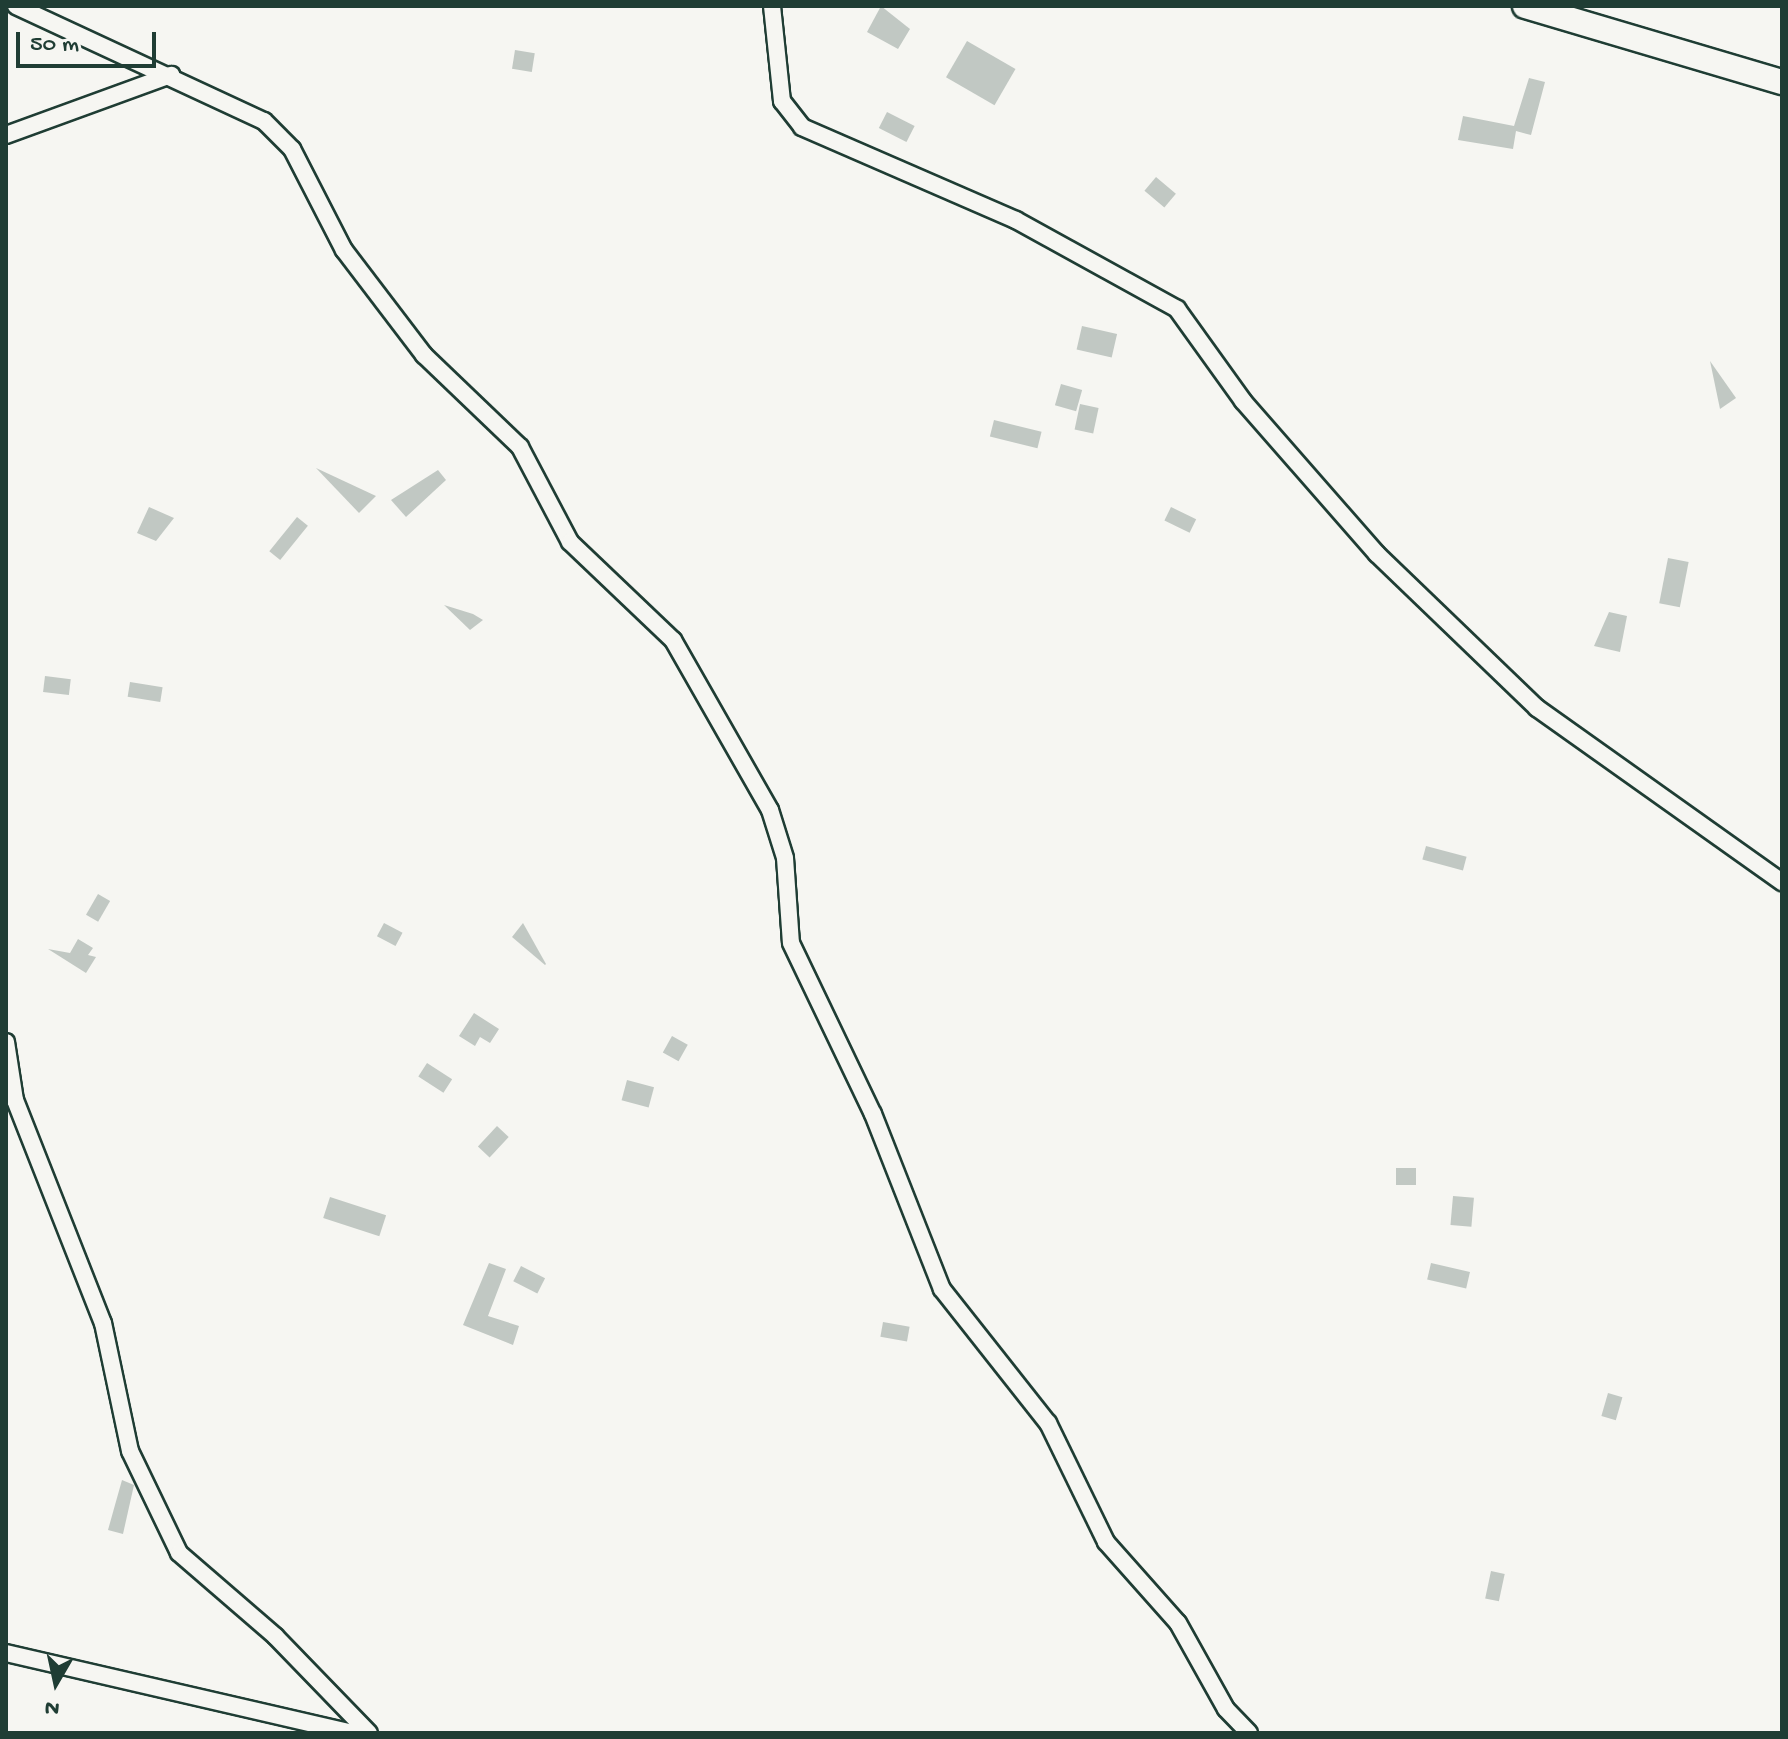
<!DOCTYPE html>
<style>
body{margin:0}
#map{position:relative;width:1788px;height:1739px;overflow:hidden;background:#f6f6f2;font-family:"Gochi Hand",sans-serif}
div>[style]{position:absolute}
.building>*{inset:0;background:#c1c8c3;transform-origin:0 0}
.roads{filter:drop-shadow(2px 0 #1f3d34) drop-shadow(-2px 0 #1f3d34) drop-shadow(0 2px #1f3d34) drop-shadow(0 -2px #1f3d34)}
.street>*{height:16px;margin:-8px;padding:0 8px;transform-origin:8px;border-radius:8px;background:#f6f6f2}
.secondary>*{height:24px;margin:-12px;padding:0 12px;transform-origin:12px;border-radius:12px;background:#f6f6f2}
span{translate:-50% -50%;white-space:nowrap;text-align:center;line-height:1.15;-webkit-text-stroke:7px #f6f6f2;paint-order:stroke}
.frame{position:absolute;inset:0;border:8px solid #1f3d34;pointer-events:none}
.north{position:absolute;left:16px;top:1643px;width:80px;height:80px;-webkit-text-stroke:6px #f6f6f2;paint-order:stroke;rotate:189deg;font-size:22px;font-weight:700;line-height:32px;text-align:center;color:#1f3d34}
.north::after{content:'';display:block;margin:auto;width:28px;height:36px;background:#1f3d34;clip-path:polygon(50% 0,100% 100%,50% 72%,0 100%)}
.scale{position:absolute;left:16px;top:32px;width:140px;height:36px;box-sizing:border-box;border:4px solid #1f3d34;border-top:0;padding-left:10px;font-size:24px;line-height:28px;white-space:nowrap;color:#1f3d34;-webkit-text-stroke:6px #f6f6f2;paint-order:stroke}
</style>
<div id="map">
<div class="building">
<i style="clip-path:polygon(881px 6px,910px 29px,898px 49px,867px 32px)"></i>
<i style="left:967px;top:41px;width:56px;height:42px;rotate:30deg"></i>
<i style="left:515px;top:50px;width:20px;height:19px;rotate:9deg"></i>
<i style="clip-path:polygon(1529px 78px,1545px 82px,1531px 135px,1516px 131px,1513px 149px,1458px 140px,1463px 116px,1514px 126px)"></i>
<i style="left:887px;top:112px;width:31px;height:18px;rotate:27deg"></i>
<i style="left:1156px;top:177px;width:26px;height:18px;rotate:40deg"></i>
<i style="left:1082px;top:326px;width:36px;height:24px;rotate:13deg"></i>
<i style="clip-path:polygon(1710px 361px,1736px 398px,1720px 409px)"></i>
<i style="left:1061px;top:384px;width:22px;height:22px;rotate:16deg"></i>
<i style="left:1080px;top:404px;width:19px;height:26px;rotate:12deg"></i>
<i style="left:994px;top:420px;width:49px;height:17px;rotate:14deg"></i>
<i style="clip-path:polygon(316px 468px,376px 496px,359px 513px)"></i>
<i style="clip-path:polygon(438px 470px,446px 480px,406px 517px,391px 500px)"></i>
<i style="clip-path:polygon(149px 507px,174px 518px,156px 541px,137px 533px)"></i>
<i style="left:1171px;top:507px;width:28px;height:15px;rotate:26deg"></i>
<i style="left:297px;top:517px;width:14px;height:44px;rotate:39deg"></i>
<i style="left:1668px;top:558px;width:21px;height:46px;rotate:11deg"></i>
<i style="clip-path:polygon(444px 605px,473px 614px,483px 620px,470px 630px)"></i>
<i style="clip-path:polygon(1609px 612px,1627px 616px,1620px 652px,1594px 646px)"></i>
<i style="left:45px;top:676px;width:26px;height:16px;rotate:7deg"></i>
<i style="left:130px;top:682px;width:33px;height:15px;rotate:9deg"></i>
<i style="left:1426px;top:846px;width:42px;height:14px;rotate:15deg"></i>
<i style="left:98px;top:894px;width:14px;height:24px;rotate:30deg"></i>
<i style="left:384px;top:923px;width:21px;height:15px;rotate:28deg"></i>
<i style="clip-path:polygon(523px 923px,546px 964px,545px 965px,512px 937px)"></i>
<i style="clip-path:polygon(78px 939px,93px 948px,88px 955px,96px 957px,86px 973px,48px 949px,70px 953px)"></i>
<i style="clip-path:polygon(474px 1013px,499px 1029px,490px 1043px,480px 1037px,475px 1046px,459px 1036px)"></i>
<i style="left:672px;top:1036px;width:18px;height:19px;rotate:29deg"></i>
<i style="left:427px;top:1063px;width:30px;height:16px;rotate:33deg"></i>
<i style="left:627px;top:1080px;width:28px;height:21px;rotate:15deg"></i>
<i style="left:497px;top:1126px;width:16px;height:28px;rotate:43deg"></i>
<i style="left:1396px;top:1168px;width:20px;height:17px"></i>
<i style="left:1453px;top:1196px;width:21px;height:29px;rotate:5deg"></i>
<i style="left:330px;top:1197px;width:59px;height:22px;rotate:18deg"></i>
<i style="clip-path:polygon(489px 1263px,506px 1269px,488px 1316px,519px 1326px,513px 1345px,463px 1325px)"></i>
<i style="left:1431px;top:1263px;width:40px;height:17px;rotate:13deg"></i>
<i style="left:521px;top:1266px;width:27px;height:17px;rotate:27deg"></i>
<i style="left:883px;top:1322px;width:27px;height:15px;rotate:10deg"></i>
<i style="left:1608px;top:1393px;width:15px;height:24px;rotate:16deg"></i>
<i style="clip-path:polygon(122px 1480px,134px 1485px,123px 1534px,108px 1530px)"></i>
<i style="left:1491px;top:1571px;width:14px;height:28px;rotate:12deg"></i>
</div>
<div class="roads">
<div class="street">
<i style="left:16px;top:6px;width:273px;rotate:24.9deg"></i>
<i style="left:264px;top:121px;width:40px;rotate:45deg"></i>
<i style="left:292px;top:149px;width:114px;rotate:62.8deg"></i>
<i style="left:344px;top:250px;width:132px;rotate:52.7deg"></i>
<i style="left:424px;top:355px;width:133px;rotate:43.8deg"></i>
<i style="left:520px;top:447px;width:107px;rotate:62.2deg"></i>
<i style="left:570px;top:542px;width:142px;rotate:43.6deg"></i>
<i style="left:673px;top:640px;width:196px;rotate:60.3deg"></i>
<i style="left:770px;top:810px;width:50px;rotate:72.6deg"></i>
<i style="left:785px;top:858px;width:85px;rotate:86deg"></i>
<i style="left:791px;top:943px;width:190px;rotate:64.4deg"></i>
<i style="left:873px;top:1114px;width:188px;rotate:68.5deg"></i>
<i style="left:942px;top:1289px;width:171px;rotate:51.7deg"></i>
<i style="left:1048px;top:1423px;width:132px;rotate:64deg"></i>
<i style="left:1106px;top:1542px;width:108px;rotate:48.4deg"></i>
<i style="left:1178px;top:1623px;width:98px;rotate:60.8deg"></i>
<i style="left:1226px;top:1709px;width:33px;rotate:46deg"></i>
<i style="left:772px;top:6px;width:96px;rotate:84deg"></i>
<i style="left:782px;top:101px;width:33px;rotate:52deg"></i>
<i style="left:802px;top:127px;width:233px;rotate:23.5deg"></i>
<i style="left:1016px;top:220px;width:184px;rotate:28.9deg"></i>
<i style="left:1177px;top:309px;width:113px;rotate:54.3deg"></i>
<i style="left:1243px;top:401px;width:203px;rotate:48.8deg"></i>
<i style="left:1377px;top:554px;width:222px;rotate:43.9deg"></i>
<i style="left:1537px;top:708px;width:301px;rotate:35.4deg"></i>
<i style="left:6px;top:135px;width:176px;rotate:-20deg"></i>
<i style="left:6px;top:1042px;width:59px;rotate:81.2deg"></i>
<i style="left:15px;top:1100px;width:240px;rotate:68.5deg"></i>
<i style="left:103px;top:1323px;width:131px;rotate:78.1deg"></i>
<i style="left:130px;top:1451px;width:113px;rotate:64.3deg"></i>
<i style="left:179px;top:1553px;width:127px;rotate:40.8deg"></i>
<i style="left:275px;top:1636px;width:135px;rotate:45.9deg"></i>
<i style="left:6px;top:1653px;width:355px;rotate:13deg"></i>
</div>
<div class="secondary">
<i style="left:1525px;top:6px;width:268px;rotate:16.5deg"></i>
</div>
</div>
<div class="frame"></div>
<div class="north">N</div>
<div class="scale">50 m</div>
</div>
